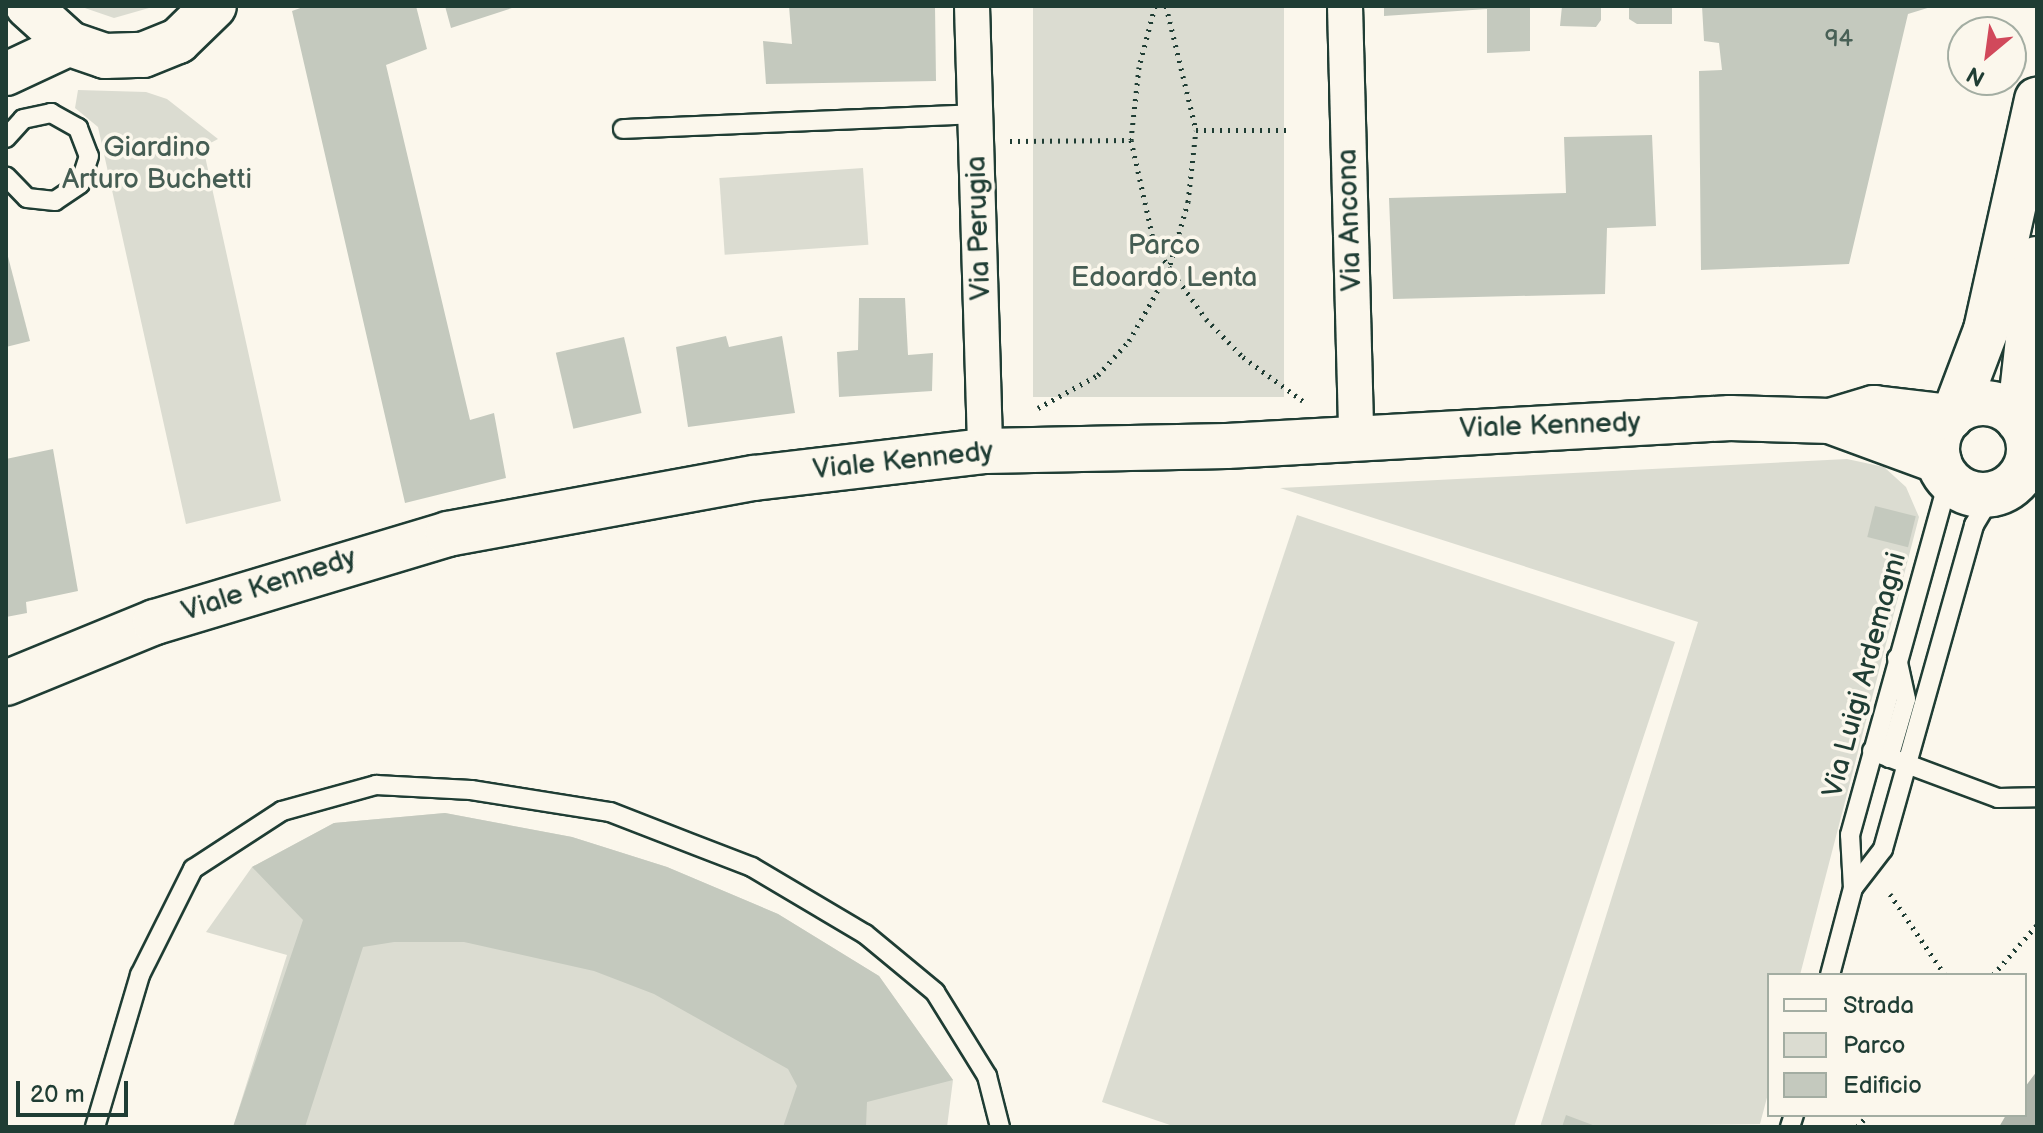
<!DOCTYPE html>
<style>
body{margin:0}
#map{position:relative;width:2043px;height:1133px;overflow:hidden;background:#fbf7ec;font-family:"Balsamiq Sans",sans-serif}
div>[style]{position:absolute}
.green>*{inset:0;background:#dbdcd1;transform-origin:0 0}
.water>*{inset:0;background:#adb4aa}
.building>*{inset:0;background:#c4c9be;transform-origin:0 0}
.path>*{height:5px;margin-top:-2.5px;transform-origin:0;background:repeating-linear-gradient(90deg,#1f3d34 0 2px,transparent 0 8px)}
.roads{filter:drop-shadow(2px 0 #1f3d34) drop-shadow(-2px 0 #1f3d34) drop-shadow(0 2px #1f3d34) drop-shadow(0 -2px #1f3d34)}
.service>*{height:18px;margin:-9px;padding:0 9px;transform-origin:9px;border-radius:9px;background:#fbf7ec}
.minor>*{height:34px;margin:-17px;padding:0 17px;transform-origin:17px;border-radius:17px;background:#fbf7ec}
.tertiary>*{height:42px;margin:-21px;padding:0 21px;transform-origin:21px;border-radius:21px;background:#fbf7ec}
.secondary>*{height:44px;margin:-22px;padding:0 22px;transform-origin:22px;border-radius:22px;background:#fbf7ec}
.primary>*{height:44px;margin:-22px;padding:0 22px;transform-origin:22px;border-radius:22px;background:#fbf7ec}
.primary>.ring{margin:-22px;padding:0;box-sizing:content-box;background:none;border:44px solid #fbf7ec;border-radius:50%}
span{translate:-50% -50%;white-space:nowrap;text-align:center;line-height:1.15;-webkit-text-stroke:7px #fbf7ec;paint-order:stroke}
.number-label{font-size:24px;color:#486056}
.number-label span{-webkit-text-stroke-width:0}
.park-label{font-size:28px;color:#455d53}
.street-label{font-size:28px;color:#1f3d34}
.frame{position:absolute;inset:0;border:8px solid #1f3d34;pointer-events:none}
.legend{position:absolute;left:1767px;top:973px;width:260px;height:144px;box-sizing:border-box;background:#fbf7ec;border:2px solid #a3ada2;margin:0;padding:10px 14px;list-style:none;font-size:24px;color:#1f3d34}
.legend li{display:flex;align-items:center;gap:16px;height:40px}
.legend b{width:40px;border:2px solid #a3ada2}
.north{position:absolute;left:1947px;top:16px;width:80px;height:80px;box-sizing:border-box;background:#fbf7ec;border:2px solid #a3ada2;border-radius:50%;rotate:209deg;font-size:22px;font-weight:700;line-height:32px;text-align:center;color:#1f3d34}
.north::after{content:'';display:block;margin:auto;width:28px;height:36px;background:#d1495b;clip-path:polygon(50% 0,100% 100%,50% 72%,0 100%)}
.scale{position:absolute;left:16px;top:1081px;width:112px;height:36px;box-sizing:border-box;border:4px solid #1f3d34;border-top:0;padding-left:10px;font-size:24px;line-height:28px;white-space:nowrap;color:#1f3d34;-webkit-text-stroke:6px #fbf7ec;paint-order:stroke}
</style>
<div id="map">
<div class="green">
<i style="clip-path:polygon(79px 6px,156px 6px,114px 18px)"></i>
<i style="left:1033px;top:6px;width:251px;height:391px"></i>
<i style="clip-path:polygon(78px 90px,146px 92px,167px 99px,218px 139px,203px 147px,281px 501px,186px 524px,98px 127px,75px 108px)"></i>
<i style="left:863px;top:168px;width:77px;height:144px;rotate:86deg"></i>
<i style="clip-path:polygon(1847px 459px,1884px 467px,1906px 487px,1919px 517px,1800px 975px,1769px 975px,1769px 1090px,1760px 1124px,1540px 1127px,1698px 622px,1280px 488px)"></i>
<i style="clip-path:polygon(1297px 515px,1675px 642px,1514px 1127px,1176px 1127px,1102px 1102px)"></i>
<i style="clip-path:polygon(445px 813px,572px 837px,667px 867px,778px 914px,879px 976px,953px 1080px,947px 1127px,233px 1127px,287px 955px,206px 932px,252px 867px,334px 823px)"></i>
</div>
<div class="water">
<i style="clip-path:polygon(2037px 1071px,2037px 1127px,1999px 1127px,2006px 1115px,2025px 1115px,2025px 1087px)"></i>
</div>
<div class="building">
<i style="clip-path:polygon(306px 6px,416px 6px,427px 49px,386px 65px,470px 420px,494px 413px,506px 478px,405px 503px,292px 11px)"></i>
<i style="clip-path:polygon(445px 6px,515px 6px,515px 7px,451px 28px)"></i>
<i style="clip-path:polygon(789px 6px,935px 6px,936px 81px,766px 84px,763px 41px,792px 44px)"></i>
<i style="clip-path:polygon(1384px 6px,1530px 6px,1530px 51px,1487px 53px,1487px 9px,1384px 16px)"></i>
<i style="clip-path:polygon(1562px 6px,1601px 6px,1601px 20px,1596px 27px,1560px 26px)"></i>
<i style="clip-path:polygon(1629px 6px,1672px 6px,1672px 24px,1637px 24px,1629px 19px)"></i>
<i style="clip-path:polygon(1702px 6px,1934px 6px,1908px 14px,1849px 264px,1701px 270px,1699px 71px,1722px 70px,1719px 43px,1704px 41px)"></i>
<i style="clip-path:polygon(1652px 135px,1656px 226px,1607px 228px,1605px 294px,1393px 299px,1389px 198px,1566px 193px,1564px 137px)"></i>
<i style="clip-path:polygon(6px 249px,30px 341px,6px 347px)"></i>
<i style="clip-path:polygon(859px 298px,905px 298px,908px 355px,933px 353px,932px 391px,839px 397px,837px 352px,858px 350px)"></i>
<i style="clip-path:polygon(726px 336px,729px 347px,782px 336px,795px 413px,688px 427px,676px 347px)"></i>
<i style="left:624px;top:337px;width:78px;height:70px;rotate:77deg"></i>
<i style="clip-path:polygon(53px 449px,78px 591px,26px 602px,27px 613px,6px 617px,6px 459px)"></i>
<i style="left:1875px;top:506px;width:42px;height:32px;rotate:14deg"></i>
<i style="clip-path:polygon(445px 813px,572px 837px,667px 867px,778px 914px,879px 976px,953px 1080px,867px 1102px,866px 1127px,783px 1127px,797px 1086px,788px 1069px,654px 994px,594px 971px,464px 942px,394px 942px,363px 947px,305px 1127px,233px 1127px,303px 920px,252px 867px,334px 823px)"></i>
<i style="clip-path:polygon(1566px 1115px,1598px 1127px,1562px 1127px)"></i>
</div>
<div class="path">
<i style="left:1155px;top:6px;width:63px;rotate:104.7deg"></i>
<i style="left:1139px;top:67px;width:73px;rotate:96.3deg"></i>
<i style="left:1131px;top:140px;width:110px;rotate:77.4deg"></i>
<i style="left:1155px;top:247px;width:88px;rotate:54.7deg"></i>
<i style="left:1206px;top:319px;width:53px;rotate:45.8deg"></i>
<i style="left:1243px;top:357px;width:74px;rotate:36.3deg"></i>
<i style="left:1166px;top:6px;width:128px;rotate:76.4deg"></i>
<i style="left:1196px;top:130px;width:90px"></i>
<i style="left:1010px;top:141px;width:121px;rotate:-0.5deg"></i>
<i style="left:1038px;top:408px;width:68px;rotate:-28.8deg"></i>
<i style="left:1098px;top:375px;width:46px;rotate:-47.6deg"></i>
<i style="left:1129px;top:341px;width:79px;rotate:-60.5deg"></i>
<i style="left:1168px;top:272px;width:73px;rotate:-74.1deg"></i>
<i style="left:1188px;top:202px;width:72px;rotate:-83.7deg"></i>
<i style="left:1890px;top:894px;width:98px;rotate:55.8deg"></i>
<i style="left:1993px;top:975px;width:67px;rotate:-48.7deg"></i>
<i style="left:1857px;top:1127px;width:16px;rotate:-47deg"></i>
</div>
<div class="roads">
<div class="service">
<i style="left:623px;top:129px;width:353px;rotate:-2.4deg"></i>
<i style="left:6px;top:138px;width:25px;rotate:-48deg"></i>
<i style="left:23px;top:119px;width:29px;rotate:-12deg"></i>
<i style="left:51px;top:113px;width:31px;rotate:29deg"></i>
<i style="left:78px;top:128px;width:30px;rotate:69deg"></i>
<i style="left:89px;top:156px;width:29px;rotate:108deg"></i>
<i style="left:80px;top:184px;width:30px;rotate:146deg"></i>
<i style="left:55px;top:201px;width:28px;rotate:-174deg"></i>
<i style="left:27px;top:198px;width:30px;rotate:-134deg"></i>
<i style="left:2025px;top:467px;width:12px;rotate:14deg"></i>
<i style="left:1872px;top:751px;width:134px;rotate:20.5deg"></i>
<i style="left:1998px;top:798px;width:39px;rotate:-1deg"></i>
<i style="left:1889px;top:758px;width:61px;rotate:-73.9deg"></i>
<i style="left:1906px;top:699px;width:42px;rotate:-102.4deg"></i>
<i style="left:1853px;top:888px;width:49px;rotate:-52.4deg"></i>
<i style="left:1883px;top:849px;width:337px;rotate:-74.3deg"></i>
<i style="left:1974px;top:525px;width:37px;rotate:-59deg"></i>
<i style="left:1830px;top:975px;width:90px;rotate:-75.2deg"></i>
<i style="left:1853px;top:888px;width:53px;rotate:-93.2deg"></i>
<i style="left:1850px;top:835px;width:370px;rotate:-74.5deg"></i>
<i style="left:95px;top:1127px;width:159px;rotate:-73.5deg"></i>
<i style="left:140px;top:975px;width:119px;rotate:-63.4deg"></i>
<i style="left:193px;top:869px;width:106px;rotate:-33.1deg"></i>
<i style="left:282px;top:811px;width:98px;rotate:-15.5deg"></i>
<i style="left:376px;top:785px;width:95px;rotate:3deg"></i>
<i style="left:471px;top:790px;width:141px;rotate:9deg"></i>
<i style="left:610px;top:812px;width:152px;rotate:21.2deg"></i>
<i style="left:752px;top:867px;width:131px;rotate:30.7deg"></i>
<i style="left:865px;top:934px;width:91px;rotate:39.6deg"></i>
<i style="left:935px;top:992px;width:99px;rotate:58.2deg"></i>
<i style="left:987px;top:1076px;width:53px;rotate:75.7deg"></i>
<i style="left:1790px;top:1127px;width:13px;rotate:-72deg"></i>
</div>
<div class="minor">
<i style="left:972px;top:6px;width:445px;rotate:88.3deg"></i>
<i style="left:1345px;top:6px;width:428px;rotate:88.5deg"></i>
</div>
<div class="tertiary">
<i style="left:6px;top:74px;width:71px;rotate:-25.1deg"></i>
</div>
<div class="secondary">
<i style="left:28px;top:6px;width:57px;rotate:42.1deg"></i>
<i style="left:70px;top:44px;width:37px;rotate:19deg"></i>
<i style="left:105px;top:56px;width:38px;rotate:-2deg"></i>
<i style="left:143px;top:55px;width:38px;rotate:-22deg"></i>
<i style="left:178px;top:41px;width:50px;rotate:-44.2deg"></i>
</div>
<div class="primary">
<i class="ring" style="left:1937px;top:403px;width:48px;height:48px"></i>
<i style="left:1955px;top:412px;width:88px;rotate:-69.3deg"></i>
<i style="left:1986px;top:330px;width:236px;rotate:-77.5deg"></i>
<i style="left:1830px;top:421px;width:46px;rotate:-16.5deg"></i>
<i style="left:1874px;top:408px;width:77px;rotate:6.8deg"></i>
<i style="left:2019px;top:421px;width:163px;rotate:-83.7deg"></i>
<i style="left:6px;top:683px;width:161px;rotate:-22.3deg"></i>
<i style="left:155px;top:622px;width:306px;rotate:-16.7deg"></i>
<i style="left:448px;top:534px;width:311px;rotate:-10.4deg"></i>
<i style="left:754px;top:478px;width:233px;rotate:-6.7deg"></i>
<i style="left:985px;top:451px;width:242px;rotate:-1.2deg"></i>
<i style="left:1227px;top:446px;width:504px;rotate:-3.19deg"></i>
<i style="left:1730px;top:418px;width:100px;rotate:1.7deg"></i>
<i style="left:1830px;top:421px;width:116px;rotate:20.2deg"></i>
</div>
</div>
<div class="number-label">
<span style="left:1839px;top:39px">94</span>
</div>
<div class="park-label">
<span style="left:157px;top:164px">Giardino<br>Arturo Buchetti</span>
<span style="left:1164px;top:262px">Parco<br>Edoardo Lenta</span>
</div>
<div class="street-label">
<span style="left:1350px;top:220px;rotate:-92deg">Via Ancona</span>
<span style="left:979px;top:228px;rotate:-92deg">Via Perugia</span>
<span style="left:1550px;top:426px;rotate:-2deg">Viale Kennedy</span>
<span style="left:903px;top:461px;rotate:-6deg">Viale Kennedy</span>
<span style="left:269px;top:585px;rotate:-18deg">Viale Kennedy</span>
<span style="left:1865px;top:675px;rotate:-75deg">Via Luigi Ardemagni</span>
</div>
<div class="frame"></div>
<ul class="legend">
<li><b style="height:10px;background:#fbf7ec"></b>Strada</li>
<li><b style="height:22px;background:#dbdcd1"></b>Parco</li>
<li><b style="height:22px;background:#c4c9be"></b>Edificio</li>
</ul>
<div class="north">N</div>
<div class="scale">20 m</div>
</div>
